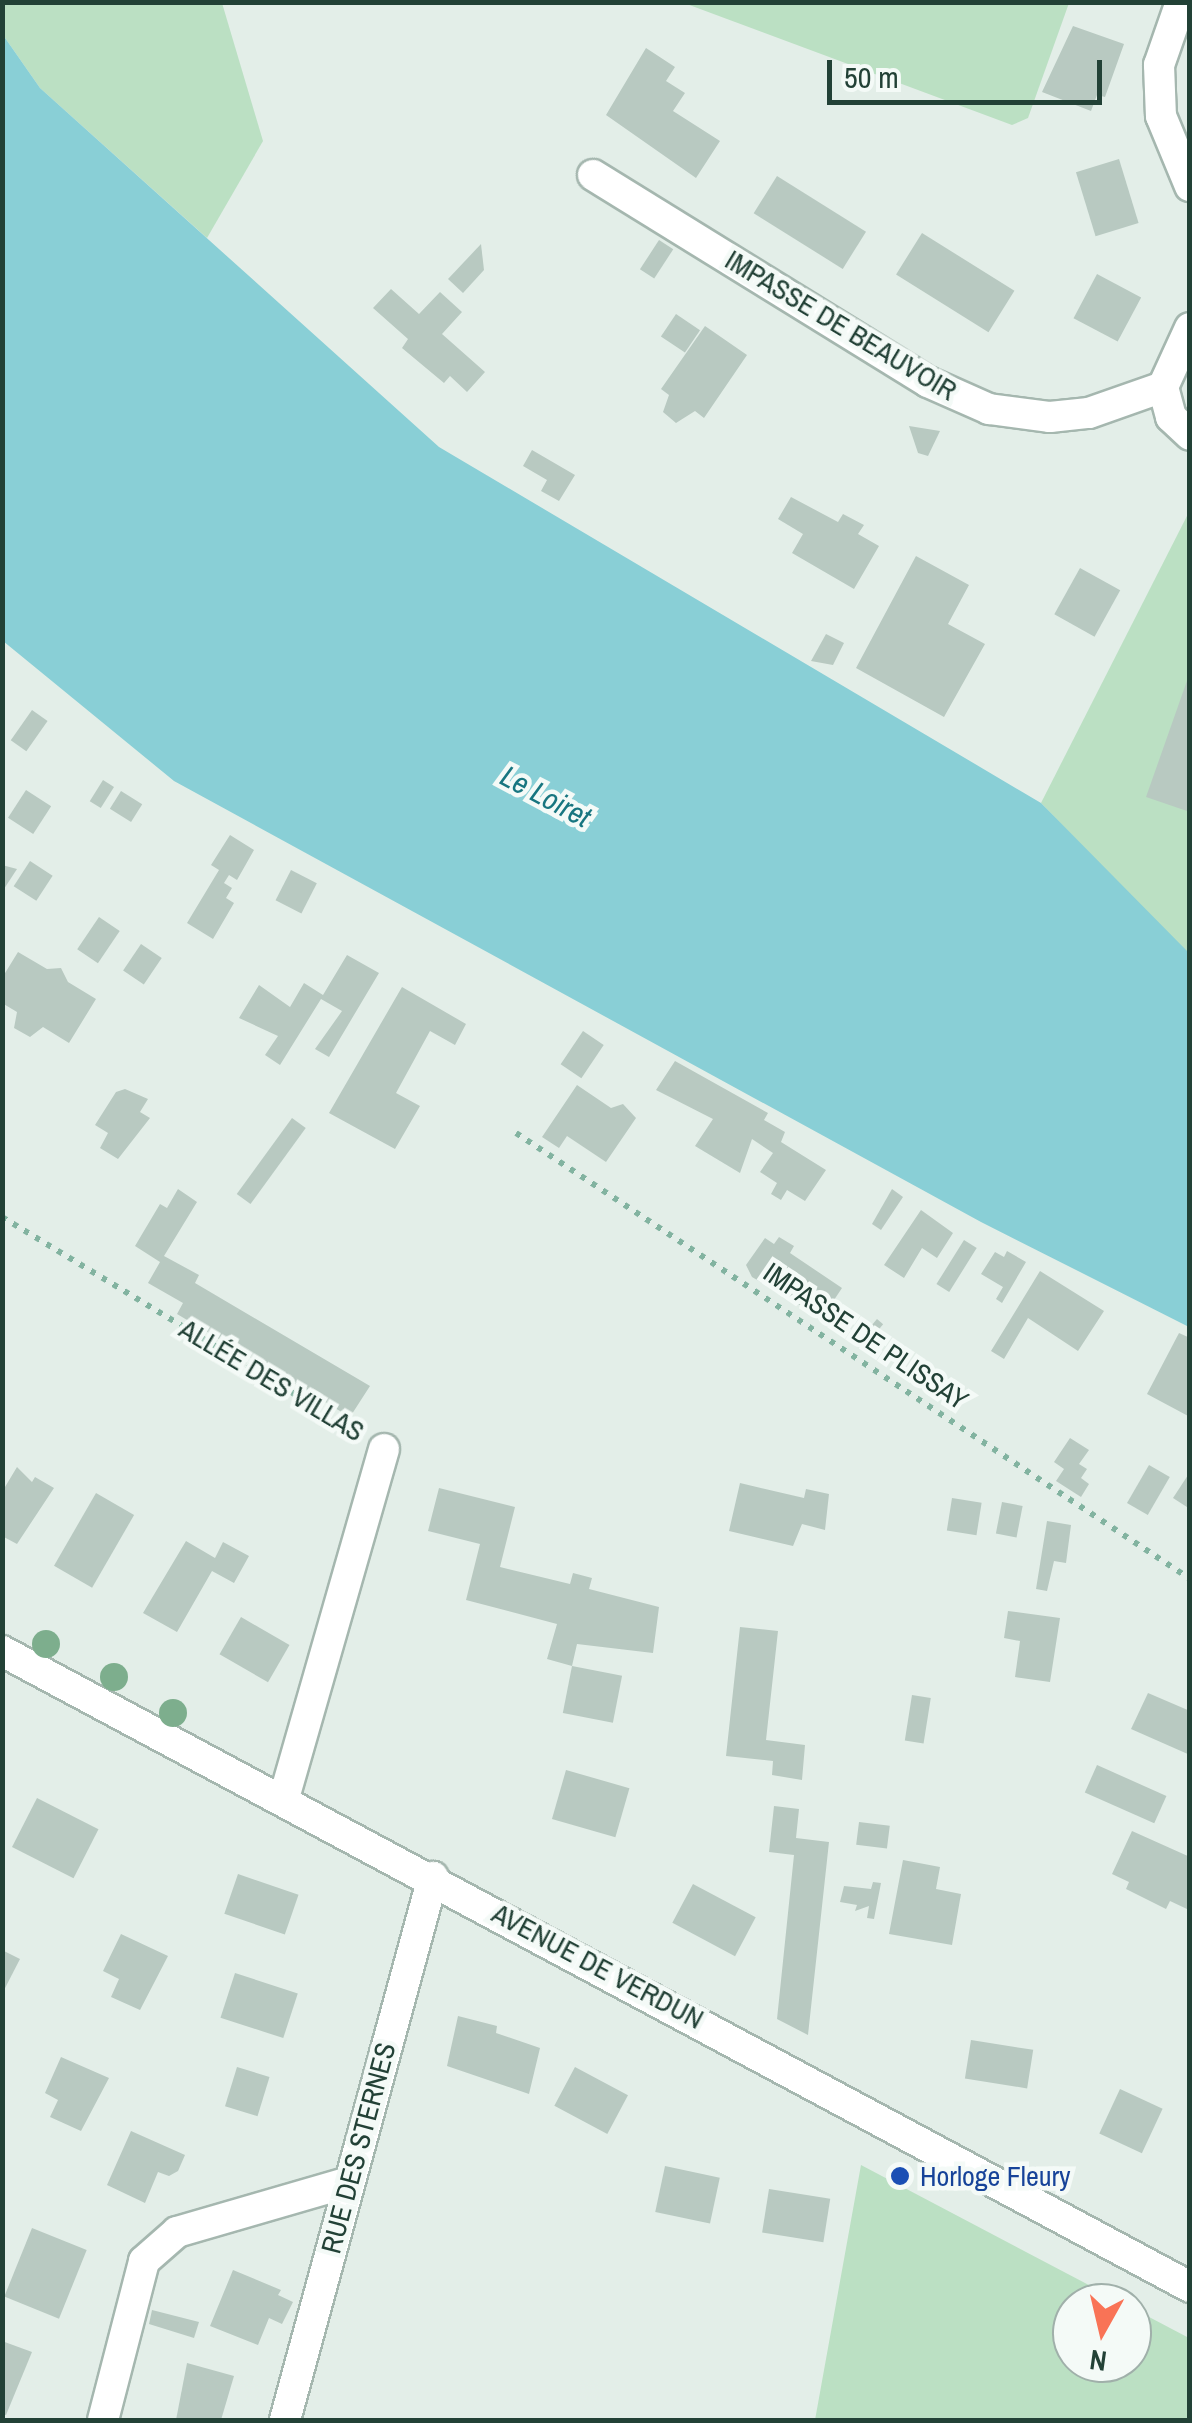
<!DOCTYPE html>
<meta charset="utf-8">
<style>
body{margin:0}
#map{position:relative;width:1192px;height:2423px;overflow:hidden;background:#e3eee8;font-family:"Archivo Narrow",sans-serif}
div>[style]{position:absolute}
.green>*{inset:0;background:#bbe0c3}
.water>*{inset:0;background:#89cfd6}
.building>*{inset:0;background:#b8c9c1;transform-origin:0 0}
.path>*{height:6px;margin-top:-3px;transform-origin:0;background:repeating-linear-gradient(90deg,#82b3a0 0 5px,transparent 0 13px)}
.roads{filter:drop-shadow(2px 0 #a5b7af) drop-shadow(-2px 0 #a5b7af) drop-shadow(0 2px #a5b7af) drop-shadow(0 -2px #a5b7af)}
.minor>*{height:30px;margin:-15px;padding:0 15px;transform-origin:15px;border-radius:15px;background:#fff}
.trees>*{width:28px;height:28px;margin:-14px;border-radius:50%;background:#7dae8d}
.dots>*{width:28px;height:28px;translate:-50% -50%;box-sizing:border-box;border:5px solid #f4faf7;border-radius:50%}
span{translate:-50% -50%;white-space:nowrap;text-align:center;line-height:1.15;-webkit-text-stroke:9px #f4faf7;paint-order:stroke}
.street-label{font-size:28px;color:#224136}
.transit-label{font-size:28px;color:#164399}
.left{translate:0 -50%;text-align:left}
.water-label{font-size:30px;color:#187680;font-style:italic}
.frame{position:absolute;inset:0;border:5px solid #224136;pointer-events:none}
.north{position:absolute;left:1052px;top:2283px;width:100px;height:100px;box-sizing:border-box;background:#f4faf7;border:2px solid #a0b0aa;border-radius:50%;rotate:188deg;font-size:28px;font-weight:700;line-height:40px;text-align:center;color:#224136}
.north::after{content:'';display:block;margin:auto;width:35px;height:45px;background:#f97356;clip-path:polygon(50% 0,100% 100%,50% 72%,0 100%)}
.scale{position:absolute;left:827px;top:60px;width:275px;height:45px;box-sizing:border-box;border:5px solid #224136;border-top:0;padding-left:12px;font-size:30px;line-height:35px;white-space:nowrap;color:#224136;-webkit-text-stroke:8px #f4faf7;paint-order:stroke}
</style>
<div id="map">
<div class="green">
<i style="clip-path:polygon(2px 3px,222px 3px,263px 141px,207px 238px,40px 88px,3px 35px)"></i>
<i style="clip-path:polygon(684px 3px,1069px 3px,1028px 118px,1012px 125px)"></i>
<i style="clip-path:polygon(1189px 512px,1189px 957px,1041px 803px)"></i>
<i style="clip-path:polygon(861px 2165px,1123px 2303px,1072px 2303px,1072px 2363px,1132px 2363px,1132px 2308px,1189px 2338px,1189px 2420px,815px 2420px)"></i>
</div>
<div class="water">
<i style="clip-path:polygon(3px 35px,40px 88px,439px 447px,1041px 803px,1189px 953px,1189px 1327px,981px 1222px,174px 781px,3px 641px)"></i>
</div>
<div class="building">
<i style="clip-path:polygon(1073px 26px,1124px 44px,1105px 97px,1097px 95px,1091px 111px,1042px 92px)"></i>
<i style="clip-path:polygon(646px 48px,675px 67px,666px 81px,685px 93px,673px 111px,720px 141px,696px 178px,606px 115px)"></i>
<i style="left:1119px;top:159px;width:67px;height:45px;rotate:73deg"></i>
<i style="left:777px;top:176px;width:105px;height:44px;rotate:32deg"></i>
<i style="left:922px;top:233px;width:109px;height:49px;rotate:32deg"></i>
<i style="left:659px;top:240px;width:17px;height:35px;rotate:33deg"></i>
<i style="clip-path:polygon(481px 244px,484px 270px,463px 293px,448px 279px)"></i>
<i style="left:1097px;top:274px;width:50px;height:50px;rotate:28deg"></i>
<i style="clip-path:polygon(391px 289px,419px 314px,440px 292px,462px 312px,442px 334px,485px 372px,467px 392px,450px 376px,444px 383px,402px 348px,408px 339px,373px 308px)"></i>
<i style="left:676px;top:314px;width:29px;height:27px;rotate:34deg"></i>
<i style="clip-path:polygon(705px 326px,747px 355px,704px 418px,695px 411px,676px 423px,663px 412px,669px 395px,661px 389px)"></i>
<i style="clip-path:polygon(909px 426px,940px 431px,928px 456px,918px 453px)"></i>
<i style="clip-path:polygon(532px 450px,575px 475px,559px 501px,541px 491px,547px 480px,523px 466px)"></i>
<i style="clip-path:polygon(791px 497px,838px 522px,843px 514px,864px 525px,858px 534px,879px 546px,854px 589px,792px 553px,803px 534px,778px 519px)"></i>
<i style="clip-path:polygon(916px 556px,969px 585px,948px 624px,985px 644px,944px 717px,856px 668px)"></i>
<i style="left:1080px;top:568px;width:46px;height:53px;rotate:29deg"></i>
<i style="clip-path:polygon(826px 634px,844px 643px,833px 665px,811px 661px)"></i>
<i style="clip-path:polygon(1189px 675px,1190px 675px,1190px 812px,1146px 797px)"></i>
<i style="left:32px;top:710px;width:19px;height:37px;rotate:35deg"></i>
<i style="left:103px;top:780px;width:13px;height:25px;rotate:32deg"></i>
<i style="left:26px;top:790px;width:30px;height:33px;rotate:33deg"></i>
<i style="left:121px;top:791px;width:25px;height:21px;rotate:32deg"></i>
<i style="clip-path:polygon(230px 835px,254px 850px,237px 880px,229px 875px,224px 883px,232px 888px,226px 898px,234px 903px,213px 939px,187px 923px,219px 870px,211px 865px)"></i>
<i style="left:30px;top:861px;width:27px;height:30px;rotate:33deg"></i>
<i style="clip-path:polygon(2px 865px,17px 869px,2px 892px)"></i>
<i style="left:291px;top:870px;width:29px;height:34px;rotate:27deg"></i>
<i style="left:99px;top:917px;width:25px;height:39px;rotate:34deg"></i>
<i style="left:141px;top:944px;width:25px;height:32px;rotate:34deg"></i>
<i style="clip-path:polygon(18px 952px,47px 969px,61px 968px,68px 982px,96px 999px,69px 1043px,43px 1027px,30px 1037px,14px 1028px,17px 1012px,2px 1003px,2px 978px)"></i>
<i style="clip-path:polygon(347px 955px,379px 973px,329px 1057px,315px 1049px,342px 1011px,321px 999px,280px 1065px,265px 1055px,278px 1036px,239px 1018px,259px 985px,290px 1007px,304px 983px,323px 995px)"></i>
<i style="clip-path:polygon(402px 987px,466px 1024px,455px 1045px,430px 1031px,396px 1093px,420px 1106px,395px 1149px,329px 1113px)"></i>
<i style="left:583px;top:1031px;width:25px;height:40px;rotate:34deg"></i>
<i style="clip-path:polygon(675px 1061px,768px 1113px,764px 1120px,785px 1132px,781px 1142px,826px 1170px,805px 1201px,787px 1190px,781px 1200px,771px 1194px,777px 1183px,760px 1172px,773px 1153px,752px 1139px,740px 1173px,695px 1146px,713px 1119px,656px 1090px)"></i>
<i style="clip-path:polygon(577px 1085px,611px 1108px,623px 1104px,636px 1118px,606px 1162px,567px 1136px,559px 1148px,542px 1137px)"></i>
<i style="clip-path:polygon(125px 1089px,148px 1099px,140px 1112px,150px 1118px,118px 1159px,100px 1148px,108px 1133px,95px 1125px,116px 1092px)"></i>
<i style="left:292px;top:1118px;width:17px;height:94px;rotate:36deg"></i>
<i style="clip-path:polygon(178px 1189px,197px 1202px,164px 1256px,199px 1275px,195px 1283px,370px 1386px,350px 1417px,177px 1314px,183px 1303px,148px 1283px,160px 1262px,135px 1246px,160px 1204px,167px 1208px)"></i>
<i style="clip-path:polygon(892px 1189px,903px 1197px,881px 1230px,872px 1224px)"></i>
<i style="clip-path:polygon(921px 1210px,953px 1233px,937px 1258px,922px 1248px,904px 1278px,884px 1265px)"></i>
<i style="clip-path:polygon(779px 1237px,794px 1246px,790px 1253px,842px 1288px,822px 1318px,752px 1277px,746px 1265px,765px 1238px,774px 1244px)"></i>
<i style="left:964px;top:1240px;width:15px;height:52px;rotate:32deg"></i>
<i style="clip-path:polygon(1007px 1251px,1026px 1262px,1002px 1303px,996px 1299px,1003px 1287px,981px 1274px,995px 1252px,1004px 1257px)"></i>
<i style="clip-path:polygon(1040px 1271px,1104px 1311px,1078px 1351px,1028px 1318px,1004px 1359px,991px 1351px)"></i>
<i style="left:877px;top:1319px;width:8px;height:22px;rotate:40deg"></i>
<i style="clip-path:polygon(1179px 1333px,1190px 1338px,1190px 1417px,1147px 1394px)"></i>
<i style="clip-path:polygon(1070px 1438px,1089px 1450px,1079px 1464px,1087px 1469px,1081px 1478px,1089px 1484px,1081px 1497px,1056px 1481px,1064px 1469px,1054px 1462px)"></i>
<i style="left:1149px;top:1465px;width:24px;height:44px;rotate:30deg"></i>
<i style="clip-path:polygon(17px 1467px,32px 1482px,35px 1477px,54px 1488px,17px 1544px,2px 1536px,2px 1492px)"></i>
<i style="clip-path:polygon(1190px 1472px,1190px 1509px,1173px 1498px)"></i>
<i style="clip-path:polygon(740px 1483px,804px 1498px,806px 1489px,829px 1494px,825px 1530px,802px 1524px,793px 1546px,729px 1531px)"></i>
<i style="clip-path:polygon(439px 1488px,515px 1507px,500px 1567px,570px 1584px,573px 1573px,592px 1578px,589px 1589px,659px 1607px,653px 1653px,577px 1644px,572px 1666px,547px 1659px,557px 1624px,466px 1600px,480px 1544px,428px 1531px)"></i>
<i style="left:96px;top:1493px;width:44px;height:84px;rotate:30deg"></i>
<i style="left:952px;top:1498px;width:30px;height:33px;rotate:9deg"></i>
<i style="left:1002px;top:1502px;width:21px;height:32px;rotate:11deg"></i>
<i style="clip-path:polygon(1047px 1521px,1071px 1525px,1066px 1563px,1054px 1561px,1047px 1591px,1036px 1589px)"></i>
<i style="clip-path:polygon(186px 1541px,215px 1558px,223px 1542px,249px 1556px,234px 1583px,212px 1571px,177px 1632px,143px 1613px)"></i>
<i style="clip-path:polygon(1008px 1611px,1060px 1618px,1050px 1682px,1015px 1677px,1020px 1641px,1004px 1638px)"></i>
<i style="left:241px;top:1617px;width:56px;height:43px;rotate:30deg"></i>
<i style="clip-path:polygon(740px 1627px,778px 1631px,766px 1740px,805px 1745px,802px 1780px,772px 1775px,773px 1761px,726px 1756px)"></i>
<i style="left:572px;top:1666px;width:51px;height:48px;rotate:11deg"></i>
<i style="clip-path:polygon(1148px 1693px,1190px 1711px,1190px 1755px,1131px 1729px)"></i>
<i style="left:912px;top:1695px;width:19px;height:46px;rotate:9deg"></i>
<i style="left:1097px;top:1765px;width:76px;height:30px;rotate:24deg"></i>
<i style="left:566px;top:1770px;width:66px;height:51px;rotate:16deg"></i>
<i style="left:37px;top:1798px;width:69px;height:55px;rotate:27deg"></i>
<i style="clip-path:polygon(774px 1806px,799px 1809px,796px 1838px,829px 1842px,808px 2035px,777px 2019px,794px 1855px,769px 1852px)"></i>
<i style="left:859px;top:1822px;width:31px;height:23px;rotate:7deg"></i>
<i style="clip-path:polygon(1132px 1831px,1190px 1857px,1187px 1909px,1170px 1901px,1166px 1909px,1126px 1889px,1129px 1882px,1112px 1874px)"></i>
<i style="clip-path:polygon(903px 1860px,940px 1867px,936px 1889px,961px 1894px,952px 1945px,889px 1934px)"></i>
<i style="left:238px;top:1874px;width:64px;height:42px;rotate:19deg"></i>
<i style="clip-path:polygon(873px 1882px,881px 1883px,874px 1919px,867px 1918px,869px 1906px,855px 1911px,857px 1905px,840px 1902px,844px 1886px,871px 1889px)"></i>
<i style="left:693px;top:1884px;width:71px;height:44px;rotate:28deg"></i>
<i style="clip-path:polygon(121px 1934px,168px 1956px,140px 2010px,111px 1997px,119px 1979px,103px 1971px)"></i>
<i style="clip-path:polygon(2px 1950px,20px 1959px,2px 1994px)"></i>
<i style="left:235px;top:1973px;width:66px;height:47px;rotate:18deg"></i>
<i style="clip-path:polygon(458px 2016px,497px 2026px,496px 2033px,540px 2048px,529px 2094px,447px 2066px)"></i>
<i style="left:971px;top:2040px;width:63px;height:39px;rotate:9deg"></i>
<i style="clip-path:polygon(61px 2057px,109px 2078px,81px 2131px,50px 2117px,58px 2100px,45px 2093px)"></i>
<i style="left:237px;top:2067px;width:34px;height:41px;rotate:17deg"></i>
<i style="left:575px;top:2067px;width:60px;height:44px;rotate:28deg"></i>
<i style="left:1120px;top:2089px;width:47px;height:49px;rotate:25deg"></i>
<i style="clip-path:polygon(131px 2131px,185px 2155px,178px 2171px,169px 2176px,158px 2172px,145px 2203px,107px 2185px)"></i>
<i style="left:665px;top:2166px;width:56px;height:47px;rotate:12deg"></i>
<i style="left:769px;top:2189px;width:62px;height:44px;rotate:9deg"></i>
<i style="left:32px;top:2228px;width:59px;height:74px;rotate:22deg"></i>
<i style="clip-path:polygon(233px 2270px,281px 2290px,278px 2295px,293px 2302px,282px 2324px,269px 2318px,258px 2345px,210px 2326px)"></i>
<i style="clip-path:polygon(152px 2310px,199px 2322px,194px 2338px,149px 2324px)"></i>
<i style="clip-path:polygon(2px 2341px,32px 2352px,6px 2415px,2px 2414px)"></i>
<i style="clip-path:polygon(187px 2363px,234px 2376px,221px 2420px,176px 2420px)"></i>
</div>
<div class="path">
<i style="left:516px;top:1133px;width:808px;rotate:33.49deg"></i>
<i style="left:2px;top:1217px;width:415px;rotate:31.2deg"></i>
</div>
<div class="roads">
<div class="minor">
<i style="left:1181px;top:2px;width:67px;rotate:109.2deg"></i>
<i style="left:1159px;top:65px;width:51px;rotate:87.8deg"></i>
<i style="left:1161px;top:116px;width:76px;rotate:67.5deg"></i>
<i style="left:593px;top:175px;width:394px;rotate:31.7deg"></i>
<i style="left:928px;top:382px;width:67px;rotate:23.9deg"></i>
<i style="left:989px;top:409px;width:62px;rotate:7.5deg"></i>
<i style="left:1050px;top:417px;width:39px;rotate:-6deg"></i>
<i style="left:1089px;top:413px;width:78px;rotate:-19.4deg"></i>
<i style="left:1190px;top:328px;width:65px;rotate:114.6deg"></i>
<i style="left:1163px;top:387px;width:31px;rotate:75deg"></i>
<i style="left:1171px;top:417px;width:26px;rotate:43deg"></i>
<i style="left:2px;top:1651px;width:1348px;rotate:28.16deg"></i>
<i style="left:284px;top:1798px;width:363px;rotate:-74deg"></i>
<i style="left:103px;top:2420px;width:164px;rotate:-75.5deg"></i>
<i style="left:144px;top:2261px;width:44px;rotate:-41.3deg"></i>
<i style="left:177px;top:2232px;width:179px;rotate:-16.2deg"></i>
<i style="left:285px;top:2420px;width:563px;rotate:-74.75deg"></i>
</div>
</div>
<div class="trees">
<i style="left:46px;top:1644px"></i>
<i style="left:114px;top:1677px"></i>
<i style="left:173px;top:1713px"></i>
</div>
<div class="dots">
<i style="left:900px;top:2176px;background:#1a4fb4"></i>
</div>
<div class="street-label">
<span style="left:841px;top:325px;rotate:31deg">IMPASSE DE BEAUVOIR</span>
<span style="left:866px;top:1336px;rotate:34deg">IMPASSE DE PLISSAY</span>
<span style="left:272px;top:1380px;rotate:31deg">ALLÉE DES VILLAS</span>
<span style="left:598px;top:1966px;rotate:28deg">AVENUE DE VERDUN</span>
<span style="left:358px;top:2148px;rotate:-75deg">RUE DES STERNES</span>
</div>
<div class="transit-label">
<span class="left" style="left:920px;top:2176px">Horloge Fleury</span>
</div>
<div class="water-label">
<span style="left:546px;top:796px;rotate:28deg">Le Loiret</span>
</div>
<div class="frame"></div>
<div class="north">N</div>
<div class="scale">50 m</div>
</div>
